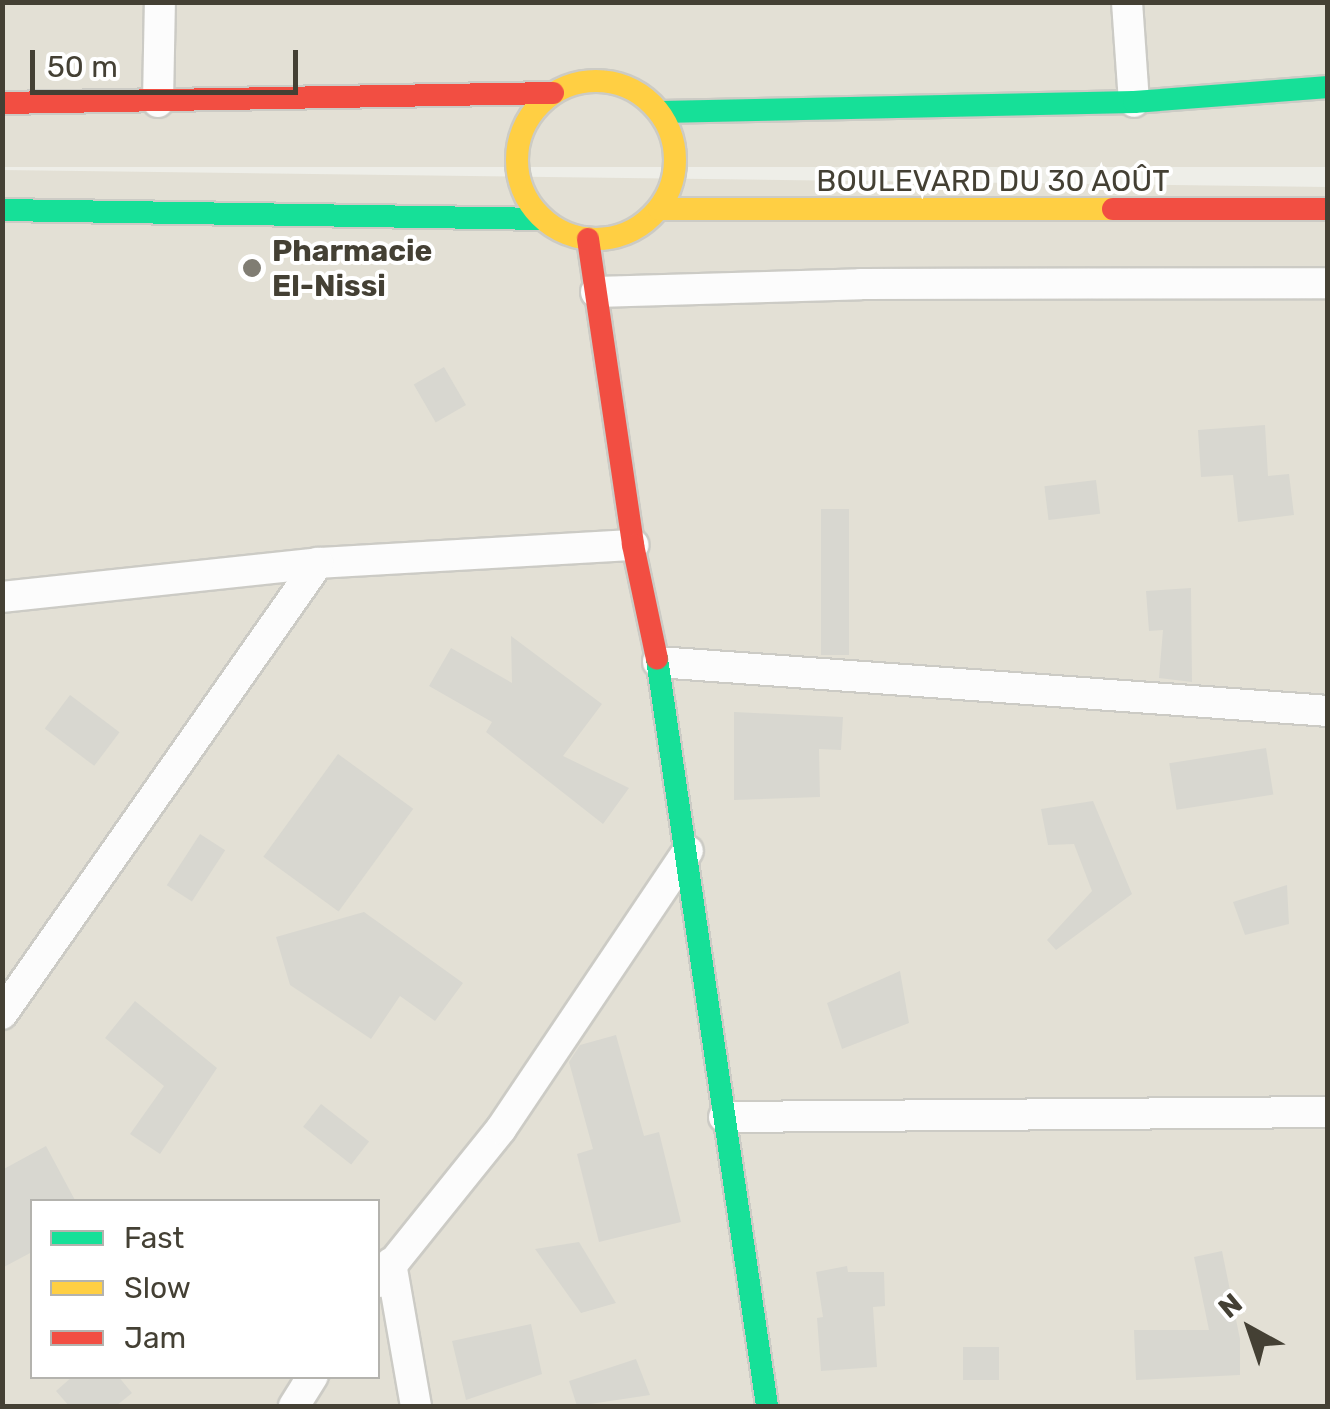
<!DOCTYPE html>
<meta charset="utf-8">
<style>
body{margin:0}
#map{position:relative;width:1330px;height:1409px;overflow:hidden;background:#eeeee8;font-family:Rubik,sans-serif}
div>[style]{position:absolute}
.residential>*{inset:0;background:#e3e0d5;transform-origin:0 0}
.building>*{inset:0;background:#d8d7d0;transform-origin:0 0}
.roads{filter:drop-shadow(2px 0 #cccbc5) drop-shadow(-2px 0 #cccbc5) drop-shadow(0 2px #cccbc5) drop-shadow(0 -2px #cccbc5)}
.street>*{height:30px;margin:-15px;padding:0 15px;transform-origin:15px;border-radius:15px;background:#fcfcfc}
.fast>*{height:22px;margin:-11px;padding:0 11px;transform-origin:11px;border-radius:11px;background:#16e098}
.slow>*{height:22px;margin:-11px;padding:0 11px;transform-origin:11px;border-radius:11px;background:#ffcf43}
.slow>.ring{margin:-11px;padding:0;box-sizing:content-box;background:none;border:22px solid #ffcf43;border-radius:50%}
.jam>*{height:22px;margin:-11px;padding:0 11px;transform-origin:11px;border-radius:11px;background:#f24e42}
.dots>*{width:28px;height:28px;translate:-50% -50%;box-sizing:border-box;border:5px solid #fff;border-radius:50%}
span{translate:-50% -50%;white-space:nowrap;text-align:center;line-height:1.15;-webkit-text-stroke:8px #fff;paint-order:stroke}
.street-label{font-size:30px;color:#444034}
.poi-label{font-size:30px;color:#444034;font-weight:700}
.left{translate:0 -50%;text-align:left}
.frame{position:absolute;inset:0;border:5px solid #444034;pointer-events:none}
.legend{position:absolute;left:30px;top:1199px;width:350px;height:180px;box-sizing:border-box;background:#fff;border:2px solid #b4b3ae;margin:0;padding:12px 18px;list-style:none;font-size:30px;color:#444034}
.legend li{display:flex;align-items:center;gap:20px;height:50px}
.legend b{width:50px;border:2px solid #b4b3ae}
.north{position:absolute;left:1200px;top:1279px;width:100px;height:100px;-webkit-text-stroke:8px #fff;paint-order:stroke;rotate:320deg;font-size:28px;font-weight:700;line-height:40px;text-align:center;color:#444034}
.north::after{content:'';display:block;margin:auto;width:35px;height:45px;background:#444034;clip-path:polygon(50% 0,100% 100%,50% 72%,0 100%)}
.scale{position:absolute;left:30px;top:50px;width:268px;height:45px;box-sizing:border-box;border:5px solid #444034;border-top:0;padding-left:12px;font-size:30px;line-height:35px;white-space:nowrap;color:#444034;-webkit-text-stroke:8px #fff;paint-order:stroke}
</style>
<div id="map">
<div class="residential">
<i style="left:2px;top:3px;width:1325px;height:164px"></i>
<i style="clip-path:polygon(evenodd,2px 170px,1327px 187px,1327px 1406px,3px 1406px,2px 170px,32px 1202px,378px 1202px,378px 1376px,32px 1376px,32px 1202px)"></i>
</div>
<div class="building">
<i style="left:444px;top:367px;width:44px;height:35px;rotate:60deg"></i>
<i style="clip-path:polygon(1265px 425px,1268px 476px,1289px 474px,1294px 515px,1238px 522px,1233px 475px,1201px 477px,1198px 430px)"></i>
<i style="left:1096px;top:480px;width:34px;height:52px;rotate:83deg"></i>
<i style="left:821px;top:509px;width:28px;height:146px"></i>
<i style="clip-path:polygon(1191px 588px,1192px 682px,1159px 678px,1163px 630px,1149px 631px,1146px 591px)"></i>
<i style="clip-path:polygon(511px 636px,602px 704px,563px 756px,629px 788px,603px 824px,486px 732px,492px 722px,429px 686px,451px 648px,512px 683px)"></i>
<i style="left:70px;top:695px;width:62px;height:42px;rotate:37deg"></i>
<i style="clip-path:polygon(734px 712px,843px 717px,841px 750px,819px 749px,820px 797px,734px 800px)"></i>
<i style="left:1266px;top:748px;width:47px;height:98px;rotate:81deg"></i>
<i style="left:338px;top:754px;width:93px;height:127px;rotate:36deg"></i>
<i style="clip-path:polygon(1093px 801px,1132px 894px,1056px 950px,1047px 940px,1092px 891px,1074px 844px,1048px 845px,1041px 809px)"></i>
<i style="left:200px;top:834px;width:30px;height:61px;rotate:33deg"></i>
<i style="clip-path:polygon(1287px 885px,1289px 924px,1245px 935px,1233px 902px)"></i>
<i style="clip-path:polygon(364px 912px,463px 983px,435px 1021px,400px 996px,371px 1039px,290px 985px,276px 937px)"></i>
<i style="clip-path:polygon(900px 971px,909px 1023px,842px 1049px,827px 1003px)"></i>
<i style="clip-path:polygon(135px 1001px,217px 1068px,160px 1154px,130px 1134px,164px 1086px,105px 1038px)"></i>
<i style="clip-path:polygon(616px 1035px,644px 1136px,659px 1132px,681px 1222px,599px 1242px,577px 1154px,593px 1149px,569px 1062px,580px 1045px)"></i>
<i style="left:321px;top:1104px;width:61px;height:29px;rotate:38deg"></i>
<i style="clip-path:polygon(46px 1146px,76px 1202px,32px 1202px,32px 1252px,2px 1268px,2px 1170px)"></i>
<i style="clip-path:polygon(579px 1242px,616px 1303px,581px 1313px,535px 1249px)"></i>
<i style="clip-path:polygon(1222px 1251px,1240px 1339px,1240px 1375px,1136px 1380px,1134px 1330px,1209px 1330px,1194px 1257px)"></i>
<i style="clip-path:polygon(847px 1266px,848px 1272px,884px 1272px,885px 1306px,873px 1307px,877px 1367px,821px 1371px,817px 1318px,823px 1317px,816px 1272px)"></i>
<i style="clip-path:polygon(531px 1324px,542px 1374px,466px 1400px,452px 1341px)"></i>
<i style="left:963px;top:1347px;width:36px;height:33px"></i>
<i style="clip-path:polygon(636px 1359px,650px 1395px,577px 1406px,569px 1381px)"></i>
<i style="clip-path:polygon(73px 1376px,118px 1376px,132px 1393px,116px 1406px,69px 1406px,56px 1391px)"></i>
</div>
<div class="roads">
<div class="street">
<i style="left:1127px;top:2px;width:100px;rotate:86deg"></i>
<i style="left:158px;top:102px;width:100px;rotate:-88.9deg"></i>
<i style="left:596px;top:292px;width:265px;rotate:-1.7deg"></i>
<i style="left:861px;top:284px;width:467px;rotate:-0.1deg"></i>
<i style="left:2px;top:597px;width:318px;rotate:-6.1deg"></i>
<i style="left:318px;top:563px;width:316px;rotate:-3.3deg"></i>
<i style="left:658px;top:662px;width:672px;rotate:4.18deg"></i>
<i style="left:2px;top:1014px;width:551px;rotate:-54.98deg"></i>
<i style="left:724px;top:1117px;width:604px;rotate:-0.47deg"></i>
<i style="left:391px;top:1263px;width:145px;rotate:80.1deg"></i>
<i style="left:378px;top:1282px;width:196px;rotate:-51.2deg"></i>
<i style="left:501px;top:1129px;width:335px;rotate:-56.1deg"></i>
<i style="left:294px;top:1406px;width:36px;rotate:-58deg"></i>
</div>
<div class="fast">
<i style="left:661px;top:112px;width:473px;rotate:-1.2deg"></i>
<i style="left:1134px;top:102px;width:195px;rotate:-4.4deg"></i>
<i style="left:2px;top:210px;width:540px;rotate:0.95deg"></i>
<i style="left:657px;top:659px;width:755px;rotate:81.62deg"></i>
</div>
<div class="slow">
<i class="ring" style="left:517px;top:81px;width:136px;height:136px"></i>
<i style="left:659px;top:209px;width:454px"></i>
</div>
<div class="jam">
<i style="left:2px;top:103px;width:551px;rotate:-1.04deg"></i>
<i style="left:1113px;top:209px;width:215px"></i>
<i style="left:588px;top:239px;width:309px;rotate:81.6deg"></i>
<i style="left:633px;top:545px;width:116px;rotate:78.1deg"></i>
</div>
</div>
<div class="dots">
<i style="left:252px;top:268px;background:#807d73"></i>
</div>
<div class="street-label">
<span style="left:993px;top:181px">BOULEVARD DU 30 AOÛT</span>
</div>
<div class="poi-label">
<span class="left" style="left:272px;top:268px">Pharmacie<br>El-Nissi</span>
</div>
<div class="frame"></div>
<ul class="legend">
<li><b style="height:12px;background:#16e098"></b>Fast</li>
<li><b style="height:12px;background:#ffcf43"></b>Slow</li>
<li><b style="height:12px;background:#f24e42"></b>Jam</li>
</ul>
<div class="north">N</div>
<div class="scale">50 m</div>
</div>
